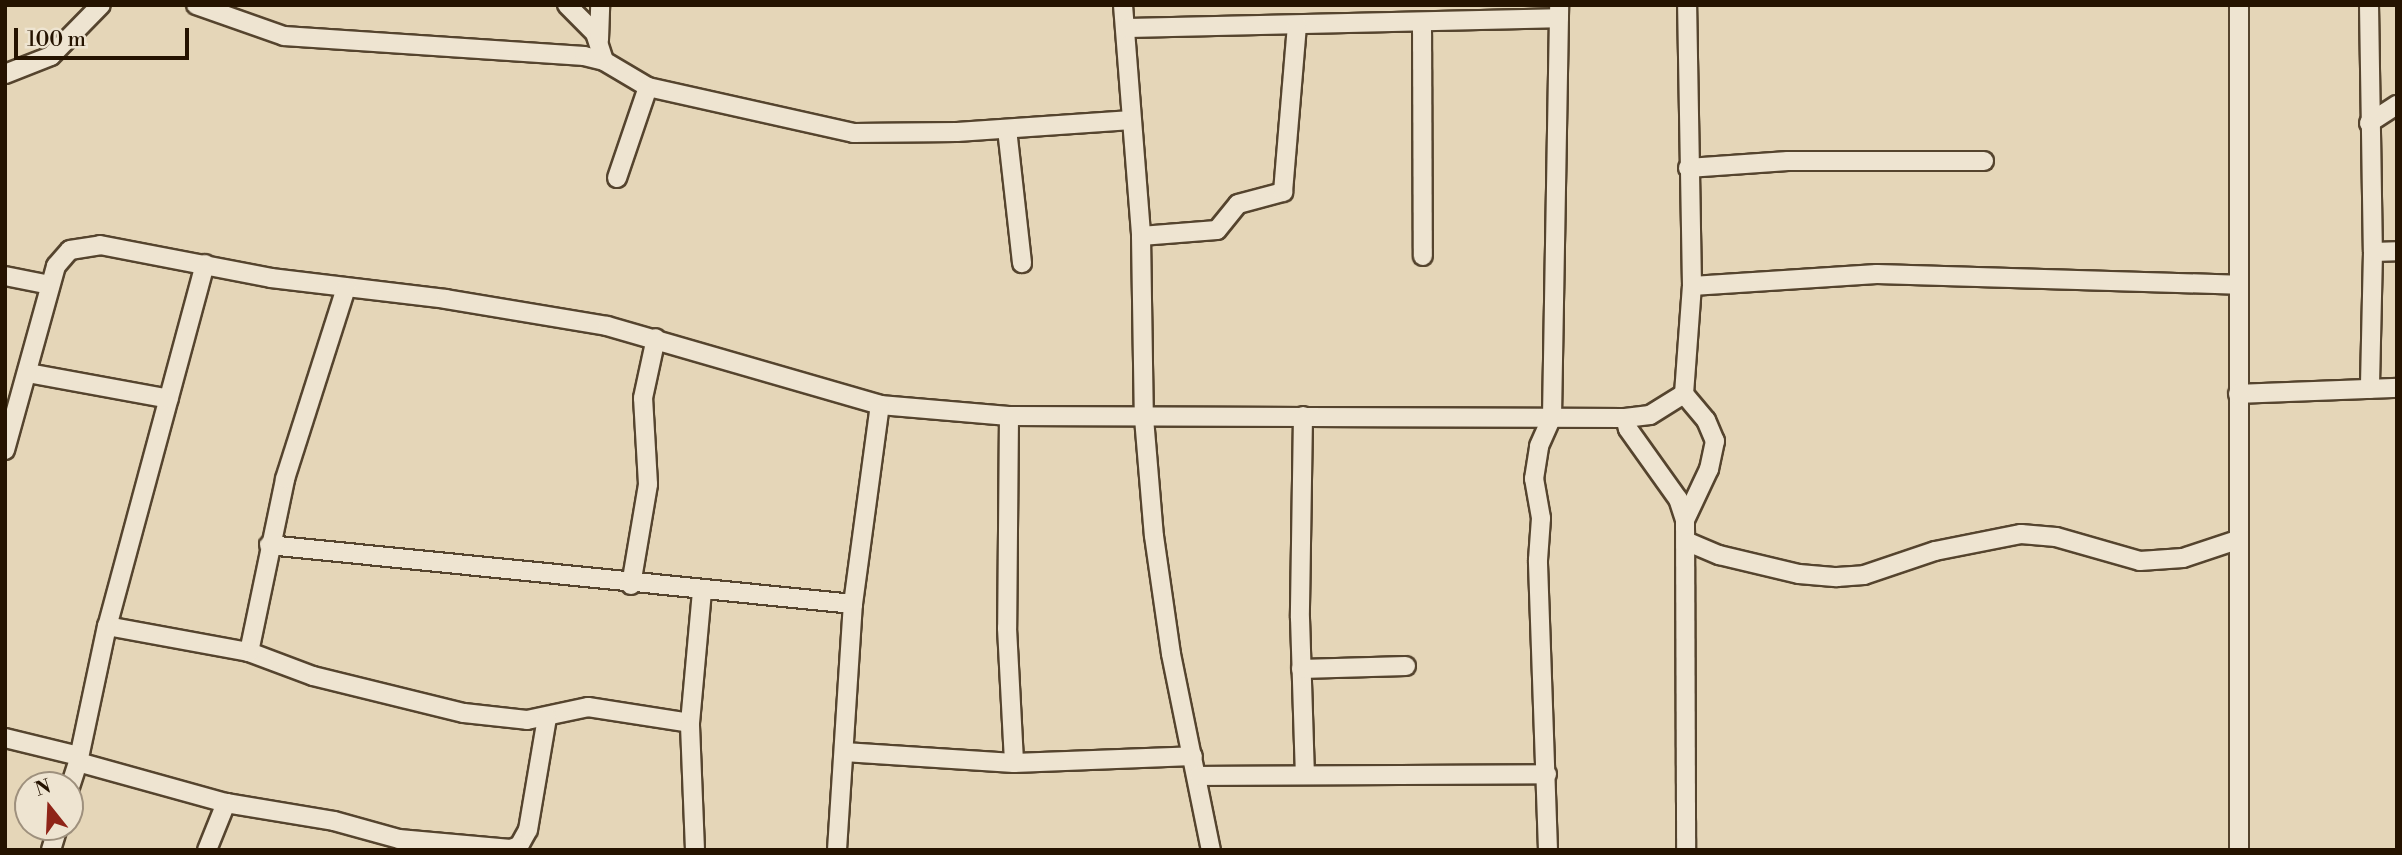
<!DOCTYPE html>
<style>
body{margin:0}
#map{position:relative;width:2402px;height:855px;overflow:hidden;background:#e5d6b8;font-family:"Libre Bodoni",serif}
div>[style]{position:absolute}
.roads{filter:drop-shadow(2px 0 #55442e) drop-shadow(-2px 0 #55442e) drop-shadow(0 2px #55442e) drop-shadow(0 -2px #55442e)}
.minor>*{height:18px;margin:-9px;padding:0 9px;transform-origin:9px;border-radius:9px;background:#eee4d1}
span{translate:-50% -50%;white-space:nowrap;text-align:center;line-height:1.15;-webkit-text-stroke:7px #eee4d1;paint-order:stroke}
.frame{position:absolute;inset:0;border:7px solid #251300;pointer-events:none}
.north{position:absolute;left:14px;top:771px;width:70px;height:70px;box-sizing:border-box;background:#eee4d1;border:2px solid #9e907d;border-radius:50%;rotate:342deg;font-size:19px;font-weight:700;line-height:28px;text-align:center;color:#251300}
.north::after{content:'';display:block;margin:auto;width:24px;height:32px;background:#8f2418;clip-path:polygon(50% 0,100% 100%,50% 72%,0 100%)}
.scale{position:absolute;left:14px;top:28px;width:175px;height:32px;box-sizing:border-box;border:4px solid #251300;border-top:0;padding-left:9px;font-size:21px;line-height:24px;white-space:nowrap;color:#251300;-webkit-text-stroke:5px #eee4d1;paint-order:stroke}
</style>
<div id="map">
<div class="roads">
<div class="minor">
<i style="left:196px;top:5px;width:93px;rotate:19.4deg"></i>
<i style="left:284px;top:36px;width:301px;rotate:3.8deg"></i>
<i style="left:584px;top:56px;width:21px;rotate:14deg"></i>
<i style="left:604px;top:61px;width:51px;rotate:30.6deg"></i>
<i style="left:648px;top:87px;width:211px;rotate:12.6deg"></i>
<i style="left:854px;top:133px;width:103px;rotate:-0.6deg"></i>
<i style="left:957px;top:132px;width:175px;rotate:-3.9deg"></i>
<i style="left:567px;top:5px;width:40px;rotate:45deg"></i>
<i style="left:595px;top:33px;width:29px;rotate:72deg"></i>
<i style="left:1123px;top:5px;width:232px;rotate:85.5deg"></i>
<i style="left:1141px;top:236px;width:182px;rotate:89.1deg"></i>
<i style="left:1144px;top:418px;width:118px;rotate:85.2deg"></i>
<i style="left:1154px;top:536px;width:119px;rotate:81.8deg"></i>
<i style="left:1171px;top:654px;width:200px;rotate:78.5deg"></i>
<i style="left:2239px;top:5px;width:845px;rotate:90deg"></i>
<i style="left:2369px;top:5px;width:247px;rotate:89.1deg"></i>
<i style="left:2373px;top:252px;width:137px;rotate:91.3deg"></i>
<i style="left:1422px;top:23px;width:233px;rotate:89.8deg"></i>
<i style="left:1126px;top:28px;width:433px;rotate:-1.3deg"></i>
<i style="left:599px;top:40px;width:35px;rotate:-88deg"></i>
<i style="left:5px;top:74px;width:49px;rotate:-21.4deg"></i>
<i style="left:51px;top:56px;width:71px;rotate:-45.6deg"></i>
<i style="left:2369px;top:123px;width:33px;rotate:-33deg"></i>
<i style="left:1007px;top:129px;width:135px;rotate:83.6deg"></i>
<i style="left:1688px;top:168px;width:100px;rotate:-4deg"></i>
<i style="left:1788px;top:161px;width:196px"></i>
<i style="left:617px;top:178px;width:96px;rotate:-71.2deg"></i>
<i style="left:1141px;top:236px;width:76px;rotate:-4.5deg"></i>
<i style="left:1217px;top:230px;width:33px;rotate:-51deg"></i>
<i style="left:1238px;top:204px;width:47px;rotate:-14.9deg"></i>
<i style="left:1283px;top:192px;width:167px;rotate:-85.2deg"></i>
<i style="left:2373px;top:252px;width:24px;rotate:-2deg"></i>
<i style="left:205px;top:264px;width:375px;rotate:105.1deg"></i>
<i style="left:107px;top:626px;width:144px;rotate:10.4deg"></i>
<i style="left:249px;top:652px;width:68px;rotate:20.6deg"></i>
<i style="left:313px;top:676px;width:155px;rotate:13.8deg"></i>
<i style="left:464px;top:713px;width:63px;rotate:6.3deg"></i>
<i style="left:527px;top:720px;width:62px;rotate:-12deg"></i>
<i style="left:588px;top:707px;width:103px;rotate:8.9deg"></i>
<i style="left:5px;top:276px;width:46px;rotate:11.3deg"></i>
<i style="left:1692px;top:286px;width:185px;rotate:-3.7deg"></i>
<i style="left:1877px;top:274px;width:361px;rotate:1.7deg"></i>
<i style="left:28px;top:373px;width:143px;rotate:10.4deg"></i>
<i style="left:1684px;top:394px;width:108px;rotate:-85.8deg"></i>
<i style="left:1692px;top:286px;width:281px;rotate:-91deg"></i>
<i style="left:1684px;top:394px;width:34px;rotate:50deg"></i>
<i style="left:1706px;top:420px;width:23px;rotate:67deg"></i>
<i style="left:1715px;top:441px;width:29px;rotate:102deg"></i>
<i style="left:1709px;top:469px;width:56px;rotate:115.2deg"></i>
<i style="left:1685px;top:520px;width:22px;rotate:-108deg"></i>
<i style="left:1678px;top:499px;width:86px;rotate:-125.5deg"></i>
<i style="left:1628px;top:429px;width:11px;rotate:-105deg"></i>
<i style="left:1625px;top:418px;width:25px;rotate:-7deg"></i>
<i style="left:1650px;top:415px;width:40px;rotate:-32deg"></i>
<i style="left:2238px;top:394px;width:159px;rotate:-2.2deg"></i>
<i style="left:1009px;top:416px;width:212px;rotate:90.5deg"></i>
<i style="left:1007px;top:628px;width:135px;rotate:87deg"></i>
<i style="left:1303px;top:416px;width:202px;rotate:90.9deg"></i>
<i style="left:1300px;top:618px;width:155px;rotate:88.2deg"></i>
<i style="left:5px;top:450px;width:191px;rotate:-74.5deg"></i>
<i style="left:56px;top:266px;width:21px;rotate:-49deg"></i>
<i style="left:70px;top:250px;width:30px;rotate:-9deg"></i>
<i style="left:100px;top:245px;width:174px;rotate:10.9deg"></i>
<i style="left:271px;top:278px;width:176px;rotate:6.8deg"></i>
<i style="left:446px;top:299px;width:163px;rotate:9.5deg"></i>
<i style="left:607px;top:326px;width:284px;rotate:16.1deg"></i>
<i style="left:880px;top:405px;width:129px;rotate:4.9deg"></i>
<i style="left:1009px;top:416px;width:616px;rotate:0.19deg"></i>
<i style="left:1685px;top:520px;width:330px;rotate:89.8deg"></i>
<i style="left:1688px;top:542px;width:34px;rotate:23deg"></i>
<i style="left:1719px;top:555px;width:82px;rotate:13.4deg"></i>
<i style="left:1799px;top:574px;width:38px;rotate:5deg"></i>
<i style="left:1837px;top:577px;width:27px;rotate:-4deg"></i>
<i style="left:1864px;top:575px;width:75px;rotate:-18.7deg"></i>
<i style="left:1935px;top:551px;width:88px;rotate:-11.2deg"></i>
<i style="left:2021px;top:534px;width:35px;rotate:5deg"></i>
<i style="left:2056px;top:537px;width:87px;rotate:15.9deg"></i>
<i style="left:2140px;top:561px;width:43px;rotate:-4deg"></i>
<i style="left:2183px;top:558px;width:57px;rotate:-18.4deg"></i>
<i style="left:269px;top:545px;width:587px;rotate:5.77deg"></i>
<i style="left:631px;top:585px;width:102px;rotate:-80.4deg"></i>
<i style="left:648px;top:484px;width:86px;rotate:-93.3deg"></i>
<i style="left:643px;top:398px;width:61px;rotate:-77.8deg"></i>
<i style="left:107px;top:626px;width:139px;rotate:102deg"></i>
<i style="left:78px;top:762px;width:154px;rotate:15.5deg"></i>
<i style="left:226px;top:803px;width:109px;rotate:9.5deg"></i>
<i style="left:334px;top:821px;width:67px;rotate:15.5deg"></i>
<i style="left:399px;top:839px;width:112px;rotate:5.1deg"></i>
<i style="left:511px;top:849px;width:9px;rotate:-21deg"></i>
<i style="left:519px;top:846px;width:18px;rotate:-61deg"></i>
<i style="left:528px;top:830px;width:114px;rotate:-80.4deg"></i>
<i style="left:249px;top:652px;width:177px;rotate:-78.2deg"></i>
<i style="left:285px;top:479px;width:201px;rotate:-72.3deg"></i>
<i style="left:1301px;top:669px;width:105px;rotate:-1.6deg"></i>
<i style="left:5px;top:738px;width:76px;rotate:13.7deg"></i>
<i style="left:844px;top:752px;width:170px;rotate:3.7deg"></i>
<i style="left:1014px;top:763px;width:179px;rotate:-2.2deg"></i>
<i style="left:1199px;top:776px;width:348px;rotate:-0.3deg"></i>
<i style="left:70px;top:787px;width:26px;rotate:-72deg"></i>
<i style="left:51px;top:850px;width:24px;rotate:-73deg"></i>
<i style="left:207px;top:850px;width:51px;rotate:-68deg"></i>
<i style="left:695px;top:850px;width:127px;rotate:-92.3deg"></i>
<i style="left:690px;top:723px;width:132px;rotate:-84.8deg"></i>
<i style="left:837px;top:850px;width:247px;rotate:-86.3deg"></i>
<i style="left:853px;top:604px;width:201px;rotate:-82.3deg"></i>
<i style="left:1548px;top:850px;width:290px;rotate:-92deg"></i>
<i style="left:1538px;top:560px;width:42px;rotate:-85.9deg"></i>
<i style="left:1541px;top:518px;width:40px;rotate:-100deg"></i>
<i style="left:1534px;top:479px;width:33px;rotate:-81deg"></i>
<i style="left:1539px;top:446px;width:32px;rotate:-66deg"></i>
<i style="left:1552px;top:417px;width:412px;rotate:-89deg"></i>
</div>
</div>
<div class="frame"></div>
<div class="north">N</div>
<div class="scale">100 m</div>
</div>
